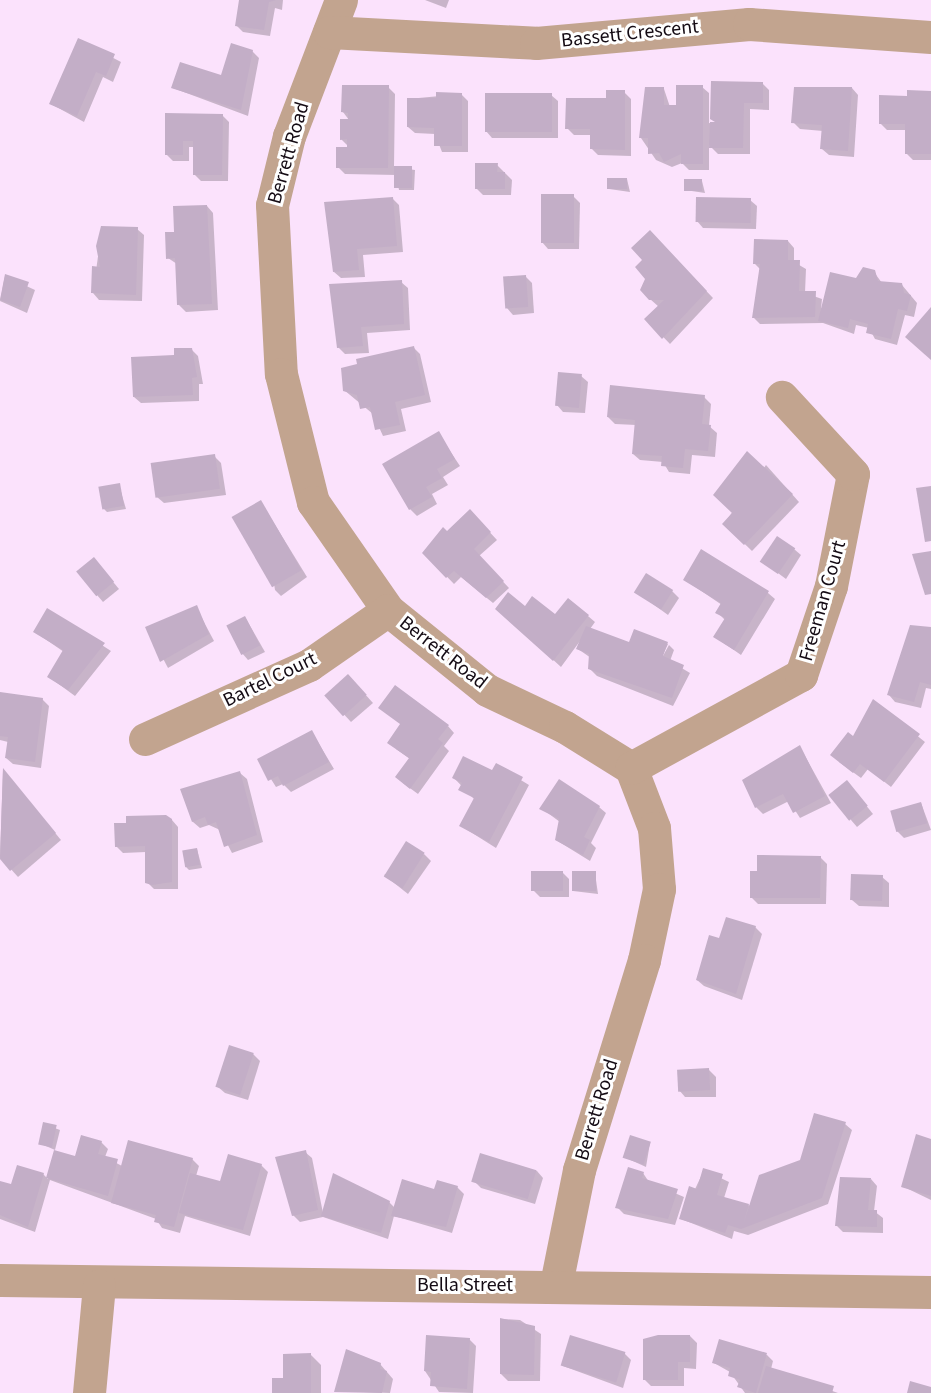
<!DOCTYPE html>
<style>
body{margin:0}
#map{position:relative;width:931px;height:1393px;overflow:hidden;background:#fbe2fc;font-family:"Source Sans 3",sans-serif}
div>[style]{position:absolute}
.shadow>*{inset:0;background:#0003}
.building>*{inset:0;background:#c3aec7;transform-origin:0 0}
.minor>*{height:33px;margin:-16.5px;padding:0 16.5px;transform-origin:16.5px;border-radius:16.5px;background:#c2a48f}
span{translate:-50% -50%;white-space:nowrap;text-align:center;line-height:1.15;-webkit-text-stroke:6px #fff;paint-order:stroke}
.street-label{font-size:20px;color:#140b14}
</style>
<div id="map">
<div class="shadow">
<i style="clip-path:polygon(240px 0,283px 0,282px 10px,275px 8px,270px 36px,243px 32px,236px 25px)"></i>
<i style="clip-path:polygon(425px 0,449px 0,446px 8px)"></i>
<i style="clip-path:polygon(79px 40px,121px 62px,113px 82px,103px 77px,84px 122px,51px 104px)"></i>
<i style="clip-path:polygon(252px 51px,259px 58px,248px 116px,173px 88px,222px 77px)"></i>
<i style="clip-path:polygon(762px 83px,769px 90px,769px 110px,750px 109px,750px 154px,718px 154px,709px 145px,709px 170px,689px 170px,682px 163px,672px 167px,656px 160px,641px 138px,664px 89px,670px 107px,677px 107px,702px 87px,709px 93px,709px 123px,717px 124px)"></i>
<i style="clip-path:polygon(388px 87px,395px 94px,394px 167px,415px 170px,414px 190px,399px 190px,396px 175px,345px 174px,338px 167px,350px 148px,341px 139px,349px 120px,343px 112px)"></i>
<i style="clip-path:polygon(852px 88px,858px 95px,854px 157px,829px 155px,822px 149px,823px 131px,800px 129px,793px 122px)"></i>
<i style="clip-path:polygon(624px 92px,631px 99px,631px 156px,598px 155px,592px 149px,592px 135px,574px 135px,567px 128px)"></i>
<i style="clip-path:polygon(931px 92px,931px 160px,913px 160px,906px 153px,906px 130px,887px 130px,880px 123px,909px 97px)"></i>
<i style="clip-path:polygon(461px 94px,468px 101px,468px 152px,442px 152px,435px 134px,415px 133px,408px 127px,408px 99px)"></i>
<i style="clip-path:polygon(551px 95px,558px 101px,558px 138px,492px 138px,486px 131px)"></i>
<i style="clip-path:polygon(167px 115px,222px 115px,229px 122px,228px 181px,201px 181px,194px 174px,195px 147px,189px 147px,189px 161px,173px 161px,166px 154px)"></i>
<i style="clip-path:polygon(497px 165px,512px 180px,511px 195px,483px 195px,476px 188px)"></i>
<i style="clip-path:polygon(627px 179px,630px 192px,609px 189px)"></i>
<i style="clip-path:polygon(702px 181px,705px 193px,685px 190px)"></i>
<i style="clip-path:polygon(573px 196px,580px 203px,579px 249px,548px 249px,542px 242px)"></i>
<i style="clip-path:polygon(392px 198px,399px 205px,403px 252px,363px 255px,365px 277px,341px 278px,334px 272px)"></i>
<i style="clip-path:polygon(750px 200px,757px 206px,756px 229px,703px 228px,697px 221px)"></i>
<i style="clip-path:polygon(207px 206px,213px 213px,218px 310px,186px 312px,179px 305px,177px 264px,168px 258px,176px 233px)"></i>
<i style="clip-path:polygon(102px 227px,137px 229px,144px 235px,142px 301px,99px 300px,93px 293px)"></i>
<i style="clip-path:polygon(650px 232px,713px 298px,670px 344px,646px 319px,659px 307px,650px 299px,645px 260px)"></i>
<i style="clip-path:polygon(788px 241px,794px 248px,794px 262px,806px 269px,805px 293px,822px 299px,821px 309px,874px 272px,882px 283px,902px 285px,917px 303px,914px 317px,905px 315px,897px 345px,875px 339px,869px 328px,856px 325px,854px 334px,823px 323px,760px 324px,754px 318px,761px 270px,755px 264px)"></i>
<i style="clip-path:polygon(5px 276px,35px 290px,27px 313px,0 301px)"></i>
<i style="clip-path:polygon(525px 276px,532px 283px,534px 313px,513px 315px,507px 308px)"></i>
<i style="clip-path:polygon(401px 282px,408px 288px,410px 330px,367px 333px,369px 353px,345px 354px,338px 347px)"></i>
<i style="clip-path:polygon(414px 348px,420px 354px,431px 402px,401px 409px,406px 431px,383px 436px,373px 414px,344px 390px)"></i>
<i style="clip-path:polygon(191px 349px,198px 356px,203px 384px,199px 384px,199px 401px,141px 403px,134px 397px,176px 356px)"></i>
<i style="clip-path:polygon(581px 376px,588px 382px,585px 413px,563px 412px,557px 405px)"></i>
<i style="clip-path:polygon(704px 397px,711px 404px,709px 426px,717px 433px,715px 457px,692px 455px,690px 474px,669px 472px,663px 462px,640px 460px,633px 454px,636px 425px,615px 424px,608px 417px)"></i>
<i style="clip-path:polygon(438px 433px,460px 466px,443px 477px,448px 485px,432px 494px,437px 504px,417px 516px,410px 509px)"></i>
<i style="clip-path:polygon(214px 456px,221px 463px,226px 495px,164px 503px,157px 497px)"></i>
<i style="clip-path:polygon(766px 465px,799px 502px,752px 551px,724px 524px)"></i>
<i style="clip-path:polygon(119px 485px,126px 509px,107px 512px,104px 509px)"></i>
<i style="clip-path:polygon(261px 502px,307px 577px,281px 596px,275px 590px)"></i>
<i style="clip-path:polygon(470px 511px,497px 540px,479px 556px,509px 588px,493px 603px,461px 577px,454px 584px,424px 553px)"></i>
<i style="clip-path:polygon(794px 549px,801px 555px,786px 579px,763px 562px)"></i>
<i style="clip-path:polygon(94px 559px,119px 589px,103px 602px,97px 595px)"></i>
<i style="clip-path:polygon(685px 580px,768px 593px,775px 599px,741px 655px,715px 637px,725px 620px,717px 612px,722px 605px)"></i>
<i style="clip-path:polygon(635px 591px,672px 591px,679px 598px,668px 615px)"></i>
<i style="clip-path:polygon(196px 607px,214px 641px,168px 668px,147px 628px)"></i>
<i style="clip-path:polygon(525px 608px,555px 616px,588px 616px,595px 622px,590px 629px,629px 644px,635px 631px,668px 644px,659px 663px,669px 645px,674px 650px,670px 661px,690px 673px,673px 706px,597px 676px,590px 669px,591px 658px,578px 649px,580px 641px,561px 667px,504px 615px)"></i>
<i style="clip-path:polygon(48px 610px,111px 651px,75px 696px,49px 677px,64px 652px,35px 632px)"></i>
<i style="clip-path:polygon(245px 617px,265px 652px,248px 660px,242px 653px)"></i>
<i style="clip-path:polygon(931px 630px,931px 689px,926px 688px,921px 708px,895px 702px,889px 695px)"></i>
<i style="clip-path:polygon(355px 683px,373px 703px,351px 722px,327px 696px)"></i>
<i style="clip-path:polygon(0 696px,42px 699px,49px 706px,41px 768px,13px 764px,6px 758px,8px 742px,0 740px)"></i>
<i style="clip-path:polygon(874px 701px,925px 742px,891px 787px,868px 769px,861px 778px,839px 762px)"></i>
<i style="clip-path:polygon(448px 726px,454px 733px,444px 746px,449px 751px,418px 794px,403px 783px,410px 759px,396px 749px)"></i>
<i style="clip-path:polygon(312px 732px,334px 769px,291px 792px,283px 784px,276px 787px,259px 760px)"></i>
<i style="clip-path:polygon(800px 747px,831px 803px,800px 818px,789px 801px,763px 814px,756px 807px)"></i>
<i style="clip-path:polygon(496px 765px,529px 785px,496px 848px,461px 826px,475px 800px,454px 778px,492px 772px)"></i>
<i style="clip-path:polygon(3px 770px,61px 840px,18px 877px,0 857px)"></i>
<i style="clip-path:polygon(240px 773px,247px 779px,263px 842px,232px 853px,220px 830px,209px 825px,200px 828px,193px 822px,182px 790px)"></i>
<i style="clip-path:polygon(853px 789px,873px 814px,857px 827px,851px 820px)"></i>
<i style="clip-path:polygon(921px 803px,931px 830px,904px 838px,897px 831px)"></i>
<i style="clip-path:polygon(599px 807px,606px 813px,591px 843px,596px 848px,590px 861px,556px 840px,560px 822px,541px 808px)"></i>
<i style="clip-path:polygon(172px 820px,178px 827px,178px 889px,154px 889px,147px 882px,146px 852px,123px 853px,116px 846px)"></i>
<i style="clip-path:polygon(197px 849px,202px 868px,189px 870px,186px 867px)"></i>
<i style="clip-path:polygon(424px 854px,431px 861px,408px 894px,384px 875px)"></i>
<i style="clip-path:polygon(820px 857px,827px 864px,826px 904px,758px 904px,751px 897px,759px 872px)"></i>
<i style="clip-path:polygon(563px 873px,569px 879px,569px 897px,540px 897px,533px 890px)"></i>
<i style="clip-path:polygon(595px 873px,598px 894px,573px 891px)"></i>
<i style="clip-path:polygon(882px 877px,889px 883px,889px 907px,859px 906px,852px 900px)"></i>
<i style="clip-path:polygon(755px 927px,762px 934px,742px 1000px,704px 986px,697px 980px,720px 940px)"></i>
<i style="clip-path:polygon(253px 1054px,260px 1061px,248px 1100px,225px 1093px,218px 1087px)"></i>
<i style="clip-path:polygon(709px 1070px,716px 1077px,716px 1097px,685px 1097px,679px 1090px)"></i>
<i style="clip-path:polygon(44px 1124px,60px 1130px,55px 1150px,39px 1143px)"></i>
<i style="clip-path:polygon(845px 1124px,852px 1130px,828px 1204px,748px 1235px,734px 1231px,732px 1239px,681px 1219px,704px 1170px,729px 1182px,724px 1198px,751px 1206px)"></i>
<i style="clip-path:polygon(931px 1140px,931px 1200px,902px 1186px)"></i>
<i style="clip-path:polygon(101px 1142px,108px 1149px,105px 1157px,122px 1166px,192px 1159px,199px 1166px,196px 1176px,221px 1183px,261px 1165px,268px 1172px,250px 1236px,185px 1216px,180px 1233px,162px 1228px,156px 1219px,50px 1180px,35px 1232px,0 1219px,0 1182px,12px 1186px,43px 1174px,48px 1179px,55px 1152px,76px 1158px)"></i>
<i style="clip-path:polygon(650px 1143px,646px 1167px,624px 1157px)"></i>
<i style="clip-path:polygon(305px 1152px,312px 1158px,323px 1213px,389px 1202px,395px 1208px,457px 1187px,464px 1194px,452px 1233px,394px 1216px,388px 1239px,323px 1217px,300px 1222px,293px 1215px)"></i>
<i style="clip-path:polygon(481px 1155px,537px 1171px,543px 1178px,535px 1204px,481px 1188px,474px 1181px)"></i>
<i style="clip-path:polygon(643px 1173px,649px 1182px,684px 1197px,675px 1225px,624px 1214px,617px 1207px)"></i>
<i style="clip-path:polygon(871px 1179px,877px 1186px,874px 1211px,883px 1218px,883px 1233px,843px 1232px,837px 1226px)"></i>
<i style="clip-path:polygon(502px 1319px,520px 1320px,541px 1334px,540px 1381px,508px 1381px,501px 1374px)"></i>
<i style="clip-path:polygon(690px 1336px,697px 1343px,696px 1369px,684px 1368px,684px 1386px,651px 1386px,644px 1379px)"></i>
<i style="clip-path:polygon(469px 1339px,476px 1346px,473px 1393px,439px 1392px,425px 1371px)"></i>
<i style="clip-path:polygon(624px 1353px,631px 1360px,623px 1388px,563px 1366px)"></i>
<i style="clip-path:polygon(311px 1355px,321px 1365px,321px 1393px,273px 1393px)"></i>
<i style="clip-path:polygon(767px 1355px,773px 1361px,771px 1369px,838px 1393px,745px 1393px,730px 1372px,714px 1363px)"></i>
<i style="clip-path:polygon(380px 1364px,393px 1379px,390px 1393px,336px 1391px)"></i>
</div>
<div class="building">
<i style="clip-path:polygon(239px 0,276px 0,269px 2px,264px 30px,235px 26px)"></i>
<i style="clip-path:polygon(78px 38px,115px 54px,106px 76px,96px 72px,77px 116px,49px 104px)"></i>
<i style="clip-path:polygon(231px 43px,253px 50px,241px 110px,171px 88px,180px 62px,221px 75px)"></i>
<i style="clip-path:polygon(711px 81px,763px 82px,763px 103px,744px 103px,743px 148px,709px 148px,710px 122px,715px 122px,710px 119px)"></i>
<i style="clip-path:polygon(342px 85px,389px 85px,388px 168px,336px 168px,336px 147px,347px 147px,347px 139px,340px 140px,340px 119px,348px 119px,348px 113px,341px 112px)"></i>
<i style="clip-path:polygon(676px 85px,703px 85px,703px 164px,681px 164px,681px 154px,664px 162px,659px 153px,648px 154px,648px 138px,639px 138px,645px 87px,664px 87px,664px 105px,676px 105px)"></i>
<i style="clip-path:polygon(794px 87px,852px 87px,848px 151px,820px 149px,822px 125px,791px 123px)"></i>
<i style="clip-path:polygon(606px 90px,625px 90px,625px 150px,590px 149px,590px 129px,565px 129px,566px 98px,606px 98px)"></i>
<i style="clip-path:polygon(907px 90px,931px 91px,931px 154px,905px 154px,905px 124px,879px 124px,879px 95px,907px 96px)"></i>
<i style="clip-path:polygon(436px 92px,462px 93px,462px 146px,434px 146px,434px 128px,407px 127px,407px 98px,436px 98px)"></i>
<i style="left:485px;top:93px;width:67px;height:39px"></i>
<i style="clip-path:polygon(165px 113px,223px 114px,222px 175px,193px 175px,193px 141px,183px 141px,183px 155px,165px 155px)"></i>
<i style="clip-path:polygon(475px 163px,498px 163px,497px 172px,505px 172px,505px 189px,475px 189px)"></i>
<i style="left:394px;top:166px;width:18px;height:22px"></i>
<i style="left:607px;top:178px;width:20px;height:11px"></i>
<i style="left:684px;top:179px;width:18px;height:12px"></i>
<i style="left:541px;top:194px;width:33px;height:49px"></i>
<i style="clip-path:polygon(393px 197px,397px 246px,357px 249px,359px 270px,333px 272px,324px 202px)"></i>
<i style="left:696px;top:197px;width:55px;height:25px;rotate:1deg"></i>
<i style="clip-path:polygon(207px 205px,212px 304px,177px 305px,175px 258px,166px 259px,165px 232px,174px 232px,173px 206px)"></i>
<i style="clip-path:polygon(101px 226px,138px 227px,136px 295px,91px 293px,92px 266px,100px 267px,96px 246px)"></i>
<i style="clip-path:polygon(650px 230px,707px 291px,662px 339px,644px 319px,664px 300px,649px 300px,640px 290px,645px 279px,635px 267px,642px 260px,631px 248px)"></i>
<i style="clip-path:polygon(754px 239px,788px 240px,788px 260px,800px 260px,799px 291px,816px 291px,815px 317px,752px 318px,760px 264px,753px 264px)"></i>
<i style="clip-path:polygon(863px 267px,875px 270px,878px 281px,902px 283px,904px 293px,911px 295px,907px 311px,898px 309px,891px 339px,866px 333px,868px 324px,850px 319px,848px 328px,818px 321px,830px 272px,856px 278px)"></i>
<i style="clip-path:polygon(5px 274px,29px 282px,20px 307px,0 300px)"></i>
<i style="left:526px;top:275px;width:32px;height:23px;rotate:86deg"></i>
<i style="clip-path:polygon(402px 280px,404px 324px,361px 327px,363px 346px,337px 348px,329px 284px)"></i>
<i style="clip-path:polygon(931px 307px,931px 360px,905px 337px)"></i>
<i style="clip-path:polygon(414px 346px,425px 395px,395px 402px,400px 425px,375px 430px,370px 407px,360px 409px,357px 395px,343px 391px,341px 368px,357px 364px,356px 359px)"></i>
<i style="clip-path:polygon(174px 348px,192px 348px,197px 377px,192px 378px,193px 395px,133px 397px,131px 357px,174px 355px)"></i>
<i style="left:558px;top:372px;width:24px;height:34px;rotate:5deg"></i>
<i style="clip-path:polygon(610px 385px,705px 395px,702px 424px,711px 425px,708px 451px,685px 449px,683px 468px,661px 466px,662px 456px,632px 454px,635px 420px,607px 417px)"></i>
<i style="clip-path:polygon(439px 431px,455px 459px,437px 469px,442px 478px,426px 487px,432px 497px,409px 510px,382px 464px)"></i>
<i style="clip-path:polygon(747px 451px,793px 494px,744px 545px,722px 524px,732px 513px,713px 495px)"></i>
<i style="left:215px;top:454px;width:35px;height:65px;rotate:82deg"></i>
<i style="left:120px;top:483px;width:23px;height:22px;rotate:80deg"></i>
<i style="clip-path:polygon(931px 486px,931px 541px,925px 542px,916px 488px)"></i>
<i style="left:261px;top:500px;width:81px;height:34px;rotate:60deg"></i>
<i style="clip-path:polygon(470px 509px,491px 532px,474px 549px,504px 581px,486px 598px,454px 571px,446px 578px,422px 553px,443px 527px,447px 531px)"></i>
<i style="left:777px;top:536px;width:22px;height:31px;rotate:34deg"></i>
<i style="clip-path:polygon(701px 549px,769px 591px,734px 650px,713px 637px,725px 618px,715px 613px,721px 603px,683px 580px)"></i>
<i style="clip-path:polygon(931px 551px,931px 594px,925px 595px,912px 554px)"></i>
<i style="left:94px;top:557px;width:32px;height:23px;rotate:51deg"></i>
<i style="left:646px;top:573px;width:32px;height:23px;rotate:32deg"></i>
<i style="clip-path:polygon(508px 592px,525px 606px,532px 596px,555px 614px,568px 598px,589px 615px,553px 661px,495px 609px)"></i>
<i style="clip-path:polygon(197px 605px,209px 634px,160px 662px,145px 627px)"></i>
<i style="clip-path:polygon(47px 608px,105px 643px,68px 690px,47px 677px,63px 650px,33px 632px)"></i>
<i style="left:245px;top:616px;width:33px;height:21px;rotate:63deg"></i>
<i style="clip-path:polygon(910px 625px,931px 627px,931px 685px,920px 682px,914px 702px,887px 695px)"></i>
<i style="clip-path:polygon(586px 626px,629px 642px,634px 629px,668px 642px,663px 656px,684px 665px,672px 698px,588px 669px,589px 654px,576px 649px)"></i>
<i style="left:348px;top:674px;width:28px;height:32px;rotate:48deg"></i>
<i style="clip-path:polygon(395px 685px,449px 725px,438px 739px,443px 743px,410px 789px,395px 777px,409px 758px,387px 743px,400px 724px,378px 708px)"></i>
<i style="clip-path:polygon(0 692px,43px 698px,35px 762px,5px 758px,8px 737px,0 736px)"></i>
<i style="clip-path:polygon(873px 699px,920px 734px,884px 782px,860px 764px,853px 773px,830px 755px,848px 732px,853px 736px)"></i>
<i style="clip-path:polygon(312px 730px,329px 762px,283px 786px,278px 776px,268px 781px,257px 759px)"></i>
<i style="clip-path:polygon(800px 745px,825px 796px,793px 813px,783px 794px,755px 808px,742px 780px)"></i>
<i style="clip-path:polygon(463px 756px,492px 770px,496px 763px,523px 777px,489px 842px,459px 826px,474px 798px,458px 790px,462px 783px,452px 778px)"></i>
<i style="clip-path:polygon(3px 768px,56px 833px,10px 871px,0 859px)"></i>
<i style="clip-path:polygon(240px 771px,257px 835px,224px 847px,216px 822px,208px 825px,205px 817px,192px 822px,180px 789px)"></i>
<i style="clip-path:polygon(559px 779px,600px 806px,584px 837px,590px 840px,583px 855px,555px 840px,559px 819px,539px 809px)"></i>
<i style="left:847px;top:780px;width:33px;height:24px;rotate:51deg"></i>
<i style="left:921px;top:802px;width:22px;height:32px;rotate:74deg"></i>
<i style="clip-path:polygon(166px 815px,172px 819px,172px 882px,152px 885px,145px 883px,145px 846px,115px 847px,114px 823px,126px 823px,126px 816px)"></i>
<i style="left:406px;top:841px;width:22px;height:42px;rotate:32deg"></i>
<i style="left:197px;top:848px;width:17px;height:15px;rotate:80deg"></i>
<i style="clip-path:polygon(757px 855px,821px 856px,820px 898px,750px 898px,750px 871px,757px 871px)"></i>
<i style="left:531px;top:871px;width:32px;height:20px"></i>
<i style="left:572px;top:871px;width:24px;height:20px"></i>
<i style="left:851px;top:874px;width:32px;height:26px;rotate:2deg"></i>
<i style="clip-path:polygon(726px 917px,756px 926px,736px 994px,696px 980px,709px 935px,719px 938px)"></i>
<i style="left:229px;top:1045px;width:26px;height:44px;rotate:18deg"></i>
<i style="left:709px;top:1068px;width:22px;height:32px;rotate:87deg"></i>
<i style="clip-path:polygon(814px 1113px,846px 1122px,822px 1198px,741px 1229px,728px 1225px,725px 1233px,679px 1219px,689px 1186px,697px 1189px,703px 1168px,723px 1174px,717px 1195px,749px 1204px,743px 1225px,759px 1175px,800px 1160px)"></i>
<i style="left:43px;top:1122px;width:14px;height:23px;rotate:12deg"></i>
<i style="clip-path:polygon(916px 1134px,931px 1139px,931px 1196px,901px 1187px)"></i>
<i style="clip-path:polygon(81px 1135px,102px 1141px,98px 1154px,118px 1159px,108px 1196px,46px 1178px,54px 1150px,75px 1156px)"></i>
<i style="left:630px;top:1135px;width:22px;height:24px;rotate:18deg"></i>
<i style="clip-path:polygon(128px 1140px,193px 1158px,174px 1227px,154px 1222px,156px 1215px,111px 1203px)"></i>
<i style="clip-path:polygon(306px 1150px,318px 1210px,292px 1216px,275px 1157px)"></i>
<i style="left:480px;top:1153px;width:59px;height:30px;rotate:17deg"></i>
<i style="clip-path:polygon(228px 1154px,262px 1164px,243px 1230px,179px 1213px,190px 1173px,220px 1181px)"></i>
<i style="clip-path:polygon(17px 1165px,44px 1173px,28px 1227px,0 1215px,0 1181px,11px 1184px)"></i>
<i style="clip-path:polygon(628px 1167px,644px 1172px,642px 1178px,678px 1189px,668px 1219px,615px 1208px)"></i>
<i style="clip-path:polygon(333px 1173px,390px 1201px,381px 1233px,321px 1216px)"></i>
<i style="clip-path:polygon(840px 1177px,871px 1178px,868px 1210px,877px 1210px,877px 1227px,835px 1226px)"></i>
<i style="clip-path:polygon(402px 1179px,434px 1189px,437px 1180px,458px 1186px,446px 1227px,391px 1216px)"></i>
<i style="clip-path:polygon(500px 1318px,535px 1326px,534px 1375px,500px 1374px)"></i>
<i style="clip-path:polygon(426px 1335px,470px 1338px,467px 1389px,430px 1386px,431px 1372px,424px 1371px)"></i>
<i style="left:570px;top:1335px;width:58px;height:32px;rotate:17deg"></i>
<i style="clip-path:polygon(658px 1335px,690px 1335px,690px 1362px,678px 1362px,678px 1380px,643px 1380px,643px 1339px)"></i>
<i style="clip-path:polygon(719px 1339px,767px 1353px,756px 1393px,737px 1387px,740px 1380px,728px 1376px,730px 1368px,712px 1363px)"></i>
<i style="clip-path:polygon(346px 1349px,381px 1363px,380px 1369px,387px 1371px,382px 1393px,334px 1392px)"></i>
<i style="clip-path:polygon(311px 1353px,311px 1393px,272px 1393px,272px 1378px,283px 1378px,283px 1354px)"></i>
<i style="clip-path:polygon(766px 1366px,834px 1386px,832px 1393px,758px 1393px)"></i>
<i style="clip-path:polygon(910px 1381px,931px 1387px,931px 1393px,907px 1393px)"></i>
</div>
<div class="minor">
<i style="left:341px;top:0;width:146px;rotate:110.9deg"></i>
<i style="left:289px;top:136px;width:71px;rotate:103.8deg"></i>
<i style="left:272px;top:205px;width:169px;rotate:87deg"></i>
<i style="left:281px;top:374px;width:132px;rotate:76deg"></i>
<i style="left:313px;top:502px;width:131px;rotate:55.2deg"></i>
<i style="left:388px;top:610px;width:127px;rotate:38.9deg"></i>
<i style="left:487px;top:690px;width:86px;rotate:25.4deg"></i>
<i style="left:565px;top:727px;width:78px;rotate:31.8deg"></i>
<i style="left:631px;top:768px;width:64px;rotate:69deg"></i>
<i style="left:654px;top:828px;width:61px;rotate:85.3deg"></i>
<i style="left:659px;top:889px;width:73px;rotate:101.9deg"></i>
<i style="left:644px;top:960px;width:220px;rotate:107.2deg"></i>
<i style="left:579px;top:1170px;width:116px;rotate:101.4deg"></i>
<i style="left:329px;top:32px;width:207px;rotate:3deg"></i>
<i style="left:536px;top:43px;width:214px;rotate:-5.1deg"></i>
<i style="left:749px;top:24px;width:182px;rotate:4.1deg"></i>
<i style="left:145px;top:739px;width:180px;rotate:-24.3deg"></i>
<i style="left:309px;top:665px;width:96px;rotate:-34.8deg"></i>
<i style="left:631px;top:768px;width:194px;rotate:-28.7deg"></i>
<i style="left:801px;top:675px;width:94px;rotate:-71.4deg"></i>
<i style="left:831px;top:586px;width:114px;rotate:-78.9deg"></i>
<i style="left:853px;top:474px;width:105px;rotate:-132.7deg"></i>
<i style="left:0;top:1280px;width:931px;rotate:0.74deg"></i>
<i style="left:89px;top:1393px;width:108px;rotate:-84.7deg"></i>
</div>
<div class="street-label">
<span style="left:630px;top:34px;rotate:-6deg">Bassett Crescent</span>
<span style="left:289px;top:153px;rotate:-74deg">Berrett Road</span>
<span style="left:823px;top:601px;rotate:-74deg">Freeman Court</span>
<span style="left:443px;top:653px;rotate:38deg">Berrett Road</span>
<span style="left:270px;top:680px;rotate:-26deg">Bartel Court</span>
<span style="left:597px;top:1110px;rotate:-73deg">Berrett Road</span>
<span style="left:465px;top:1285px">Bella Street</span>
</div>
</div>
